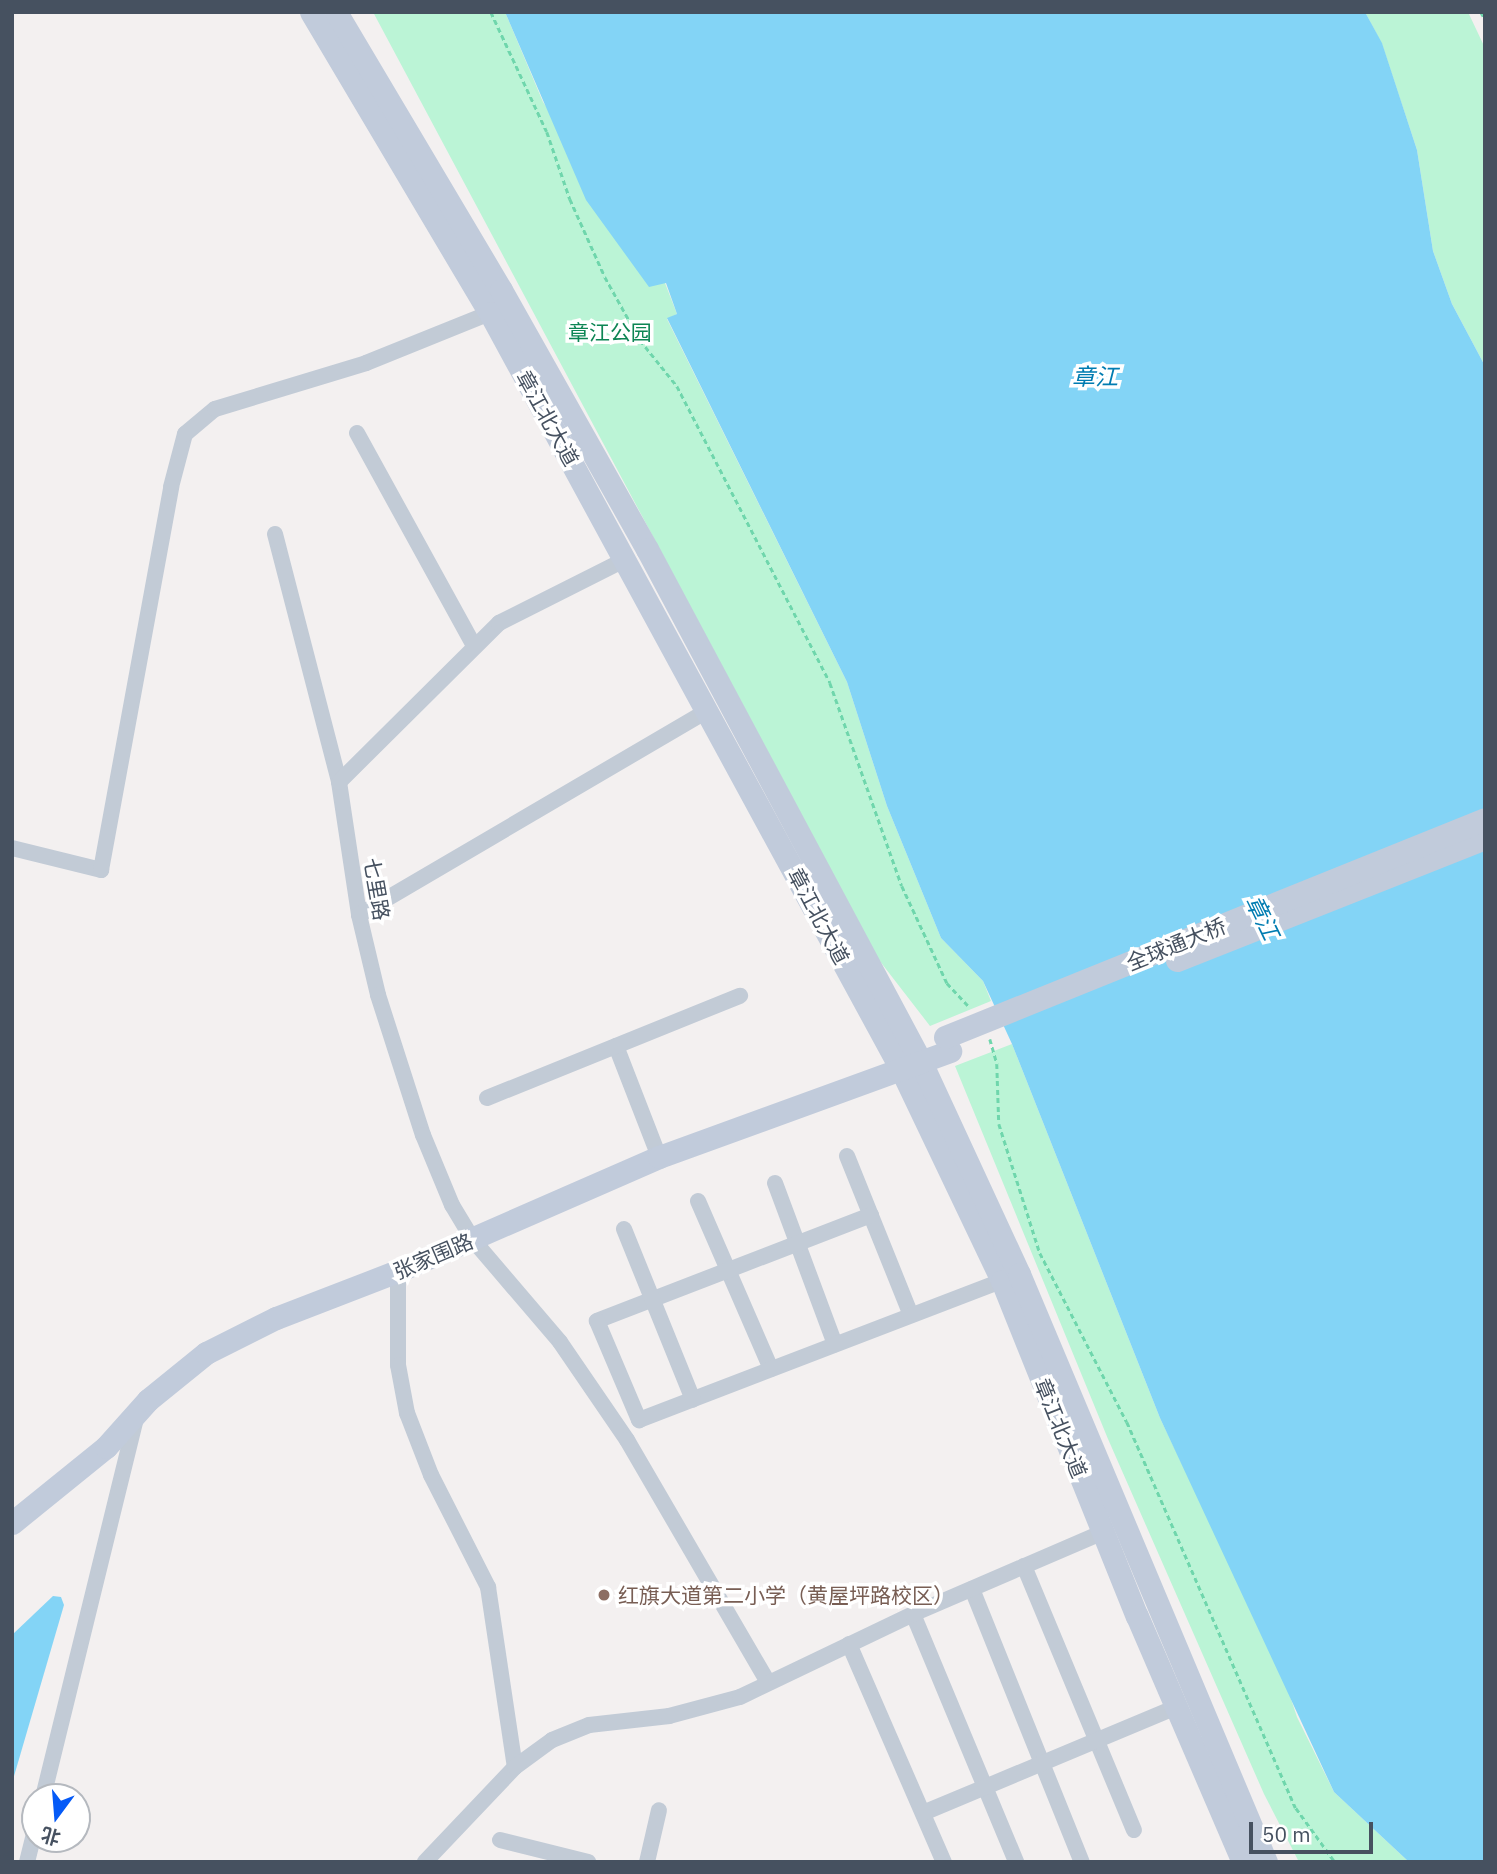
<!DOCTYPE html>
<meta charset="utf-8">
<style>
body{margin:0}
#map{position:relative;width:1497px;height:1874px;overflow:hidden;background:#f3f0f0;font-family:"IBM Plex Sans","Noto Sans SC",sans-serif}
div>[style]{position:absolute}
.green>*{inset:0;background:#bbf4d6}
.water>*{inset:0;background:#83d4f6}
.path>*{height:2.5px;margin-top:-1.25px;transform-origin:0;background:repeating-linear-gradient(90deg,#6fd6ac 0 5px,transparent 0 8.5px)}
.street>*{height:16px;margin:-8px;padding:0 8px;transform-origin:8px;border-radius:8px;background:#c2cbd6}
.secondary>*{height:23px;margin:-11.5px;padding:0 11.5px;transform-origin:11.5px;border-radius:11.5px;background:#c1cbdb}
.secondary-bridge>*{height:23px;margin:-11.5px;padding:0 11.5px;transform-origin:11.5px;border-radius:11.5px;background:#c1cbdb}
.dots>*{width:19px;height:19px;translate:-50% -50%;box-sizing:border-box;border:4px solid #fff;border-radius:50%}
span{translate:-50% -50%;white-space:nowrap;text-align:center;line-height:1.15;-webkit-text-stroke:7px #fff;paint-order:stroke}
.park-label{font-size:21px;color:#0d8554}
.street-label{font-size:21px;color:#465160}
.education-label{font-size:21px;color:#785e54}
.left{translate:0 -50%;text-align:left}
.water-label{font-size:23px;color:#017cb1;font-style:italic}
.frame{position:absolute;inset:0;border:14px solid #465160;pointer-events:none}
.north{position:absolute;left:21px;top:1783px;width:70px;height:70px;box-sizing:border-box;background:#fff;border:2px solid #b5b9bf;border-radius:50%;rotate:196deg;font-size:19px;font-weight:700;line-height:28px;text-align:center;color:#465160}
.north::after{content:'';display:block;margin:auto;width:24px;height:32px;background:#055af7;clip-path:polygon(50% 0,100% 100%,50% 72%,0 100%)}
.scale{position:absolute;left:1249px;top:1822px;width:124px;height:32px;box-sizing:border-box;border:4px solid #465160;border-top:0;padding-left:9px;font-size:21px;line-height:24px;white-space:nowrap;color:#465160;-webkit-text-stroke:5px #fff;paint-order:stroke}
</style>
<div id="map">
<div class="green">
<i style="clip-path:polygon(373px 12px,505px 12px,543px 102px,665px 283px,677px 314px,667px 319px,847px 682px,887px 806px,941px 938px,983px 981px,991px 1001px,930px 1026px,879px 960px)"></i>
<i style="clip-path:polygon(1365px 12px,1468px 12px,1485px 48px,1485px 366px,1452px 304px,1433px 251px,1417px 150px,1382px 44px)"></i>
<i style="clip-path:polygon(1012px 1044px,1160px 1418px,1283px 1675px,1297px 1717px,1334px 1792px,1409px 1862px,1299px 1862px,1264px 1794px,1108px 1439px,955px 1066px)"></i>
</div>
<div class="water">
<i style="clip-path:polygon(505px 12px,1365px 12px,1382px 43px,1417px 150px,1433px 251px,1452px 304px,1485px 366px,1485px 1862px,1409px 1862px,1334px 1792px,1160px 1418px,1012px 1044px,983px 981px,941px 938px,887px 806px,847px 682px,667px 318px,677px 314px,666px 283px,649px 287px,586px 200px)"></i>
<i style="clip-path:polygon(53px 1596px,61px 1597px,64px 1605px,12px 1783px,12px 1635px)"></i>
</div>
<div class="path">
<i style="left:491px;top:12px;width:132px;rotate:65deg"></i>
<i style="left:547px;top:132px;width:71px;rotate:71.1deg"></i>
<i style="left:570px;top:199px;width:85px;rotate:65.8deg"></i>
<i style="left:605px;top:277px;width:72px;rotate:60.9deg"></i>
<i style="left:640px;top:340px;width:59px;rotate:51.2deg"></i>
<i style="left:677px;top:386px;width:334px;rotate:62.7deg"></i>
<i style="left:830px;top:683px;width:215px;rotate:70.5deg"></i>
<i style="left:902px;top:886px;width:107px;rotate:65.1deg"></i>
<i style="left:947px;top:983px;width:33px;rotate:47deg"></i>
<i style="left:1481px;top:12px;width:8px;rotate:60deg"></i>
<i style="left:990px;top:1039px;width:26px;rotate:74deg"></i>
<i style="left:997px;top:1064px;width:60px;rotate:88.1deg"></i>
<i style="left:999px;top:1124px;width:135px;rotate:72.4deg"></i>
<i style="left:1040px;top:1253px;width:190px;rotate:62.8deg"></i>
<i style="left:1127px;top:1422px;width:421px;rotate:66.4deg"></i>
<i style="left:1296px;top:1808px;width:67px;rotate:54.2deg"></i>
</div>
<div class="street">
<i style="left:357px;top:433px;width:243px;rotate:61.2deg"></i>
<i style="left:275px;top:534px;width:256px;rotate:75.5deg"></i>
<i style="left:339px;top:782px;width:134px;rotate:81.4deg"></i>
<i style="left:359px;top:915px;width:82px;rotate:76.6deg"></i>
<i style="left:378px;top:995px;width:147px;rotate:72.2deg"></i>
<i style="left:423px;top:1135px;width:76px;rotate:67.5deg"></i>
<i style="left:452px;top:1205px;width:41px;rotate:59deg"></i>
<i style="left:473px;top:1240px;width:134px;rotate:49.5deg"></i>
<i style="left:560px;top:1342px;width:119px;rotate:55.6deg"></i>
<i style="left:627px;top:1440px;width:279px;rotate:59.8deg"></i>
<i style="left:339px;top:782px;width:226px;rotate:-44.8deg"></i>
<i style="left:499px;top:623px;width:142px;rotate:-26.7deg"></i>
<i style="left:12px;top:848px;width:92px;rotate:13.9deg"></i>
<i style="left:101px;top:870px;width:389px;rotate:-79.6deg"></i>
<i style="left:171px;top:487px;width:55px;rotate:-75.2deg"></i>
<i style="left:185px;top:434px;width:39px;rotate:-40deg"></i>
<i style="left:215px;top:409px;width:158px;rotate:-16.9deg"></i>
<i style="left:366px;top:363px;width:134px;rotate:-22deg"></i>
<i style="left:359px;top:915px;width:405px;rotate:-30.4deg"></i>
<i style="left:616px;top:1046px;width:119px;rotate:68.8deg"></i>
<i style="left:487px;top:1098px;width:273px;rotate:-22deg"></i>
<i style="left:847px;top:1156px;width:171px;rotate:68.1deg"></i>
<i style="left:775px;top:1183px;width:172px;rotate:69.6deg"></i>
<i style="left:698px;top:1201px;width:183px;rotate:66.5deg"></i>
<i style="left:871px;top:1215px;width:294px;rotate:158.9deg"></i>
<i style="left:597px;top:1321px;width:108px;rotate:67deg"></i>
<i style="left:639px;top:1420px;width:389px;rotate:-21deg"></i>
<i style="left:624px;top:1229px;width:184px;rotate:68deg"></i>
<i style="left:398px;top:1271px;width:94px;rotate:90deg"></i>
<i style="left:398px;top:1365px;width:49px;rotate:79.4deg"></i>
<i style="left:407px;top:1413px;width:66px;rotate:68.8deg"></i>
<i style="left:431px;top:1475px;width:126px;rotate:63deg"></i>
<i style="left:488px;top:1587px;width:182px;rotate:81.5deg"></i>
<i style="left:515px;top:1767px;width:131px;rotate:133.5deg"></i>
<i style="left:1024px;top:1566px;width:286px;rotate:67.4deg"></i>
<i style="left:972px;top:1589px;width:294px;rotate:68.1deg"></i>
<i style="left:913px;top:1614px;width:269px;rotate:67.4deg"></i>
<i style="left:849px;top:1644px;width:238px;rotate:66.5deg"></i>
<i style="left:515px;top:1767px;width:46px;rotate:-36.1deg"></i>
<i style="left:552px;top:1740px;width:40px;rotate:-22deg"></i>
<i style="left:589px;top:1725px;width:81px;rotate:-6.4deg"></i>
<i style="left:669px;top:1716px;width:73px;rotate:-15deg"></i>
<i style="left:740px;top:1697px;width:192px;rotate:-25.6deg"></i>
<i style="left:913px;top:1614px;width:207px;rotate:-23.3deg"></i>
<i style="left:43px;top:1797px;width:393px;rotate:-76.2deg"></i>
<i style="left:923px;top:1813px;width:275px;rotate:-22.7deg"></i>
<i style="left:500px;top:1840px;width:91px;rotate:14deg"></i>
<i style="left:27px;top:1862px;width:33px;rotate:-76deg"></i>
<i style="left:647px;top:1862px;width:53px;rotate:-77deg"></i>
</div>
<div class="secondary">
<i style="left:311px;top:12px;width:350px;rotate:59.3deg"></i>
<i style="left:490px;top:313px;width:863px;rotate:61.47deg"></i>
<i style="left:902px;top:1071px;width:233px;rotate:64.5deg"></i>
<i style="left:1002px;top:1281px;width:361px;rotate:68.1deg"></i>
<i style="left:1137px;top:1616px;width:268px;rotate:66.7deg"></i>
<i style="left:336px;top:12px;width:323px;rotate:59.3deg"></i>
<i style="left:501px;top:290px;width:297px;rotate:60.6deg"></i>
<i style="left:647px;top:549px;width:582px;rotate:61.89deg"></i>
<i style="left:921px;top:1062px;width:234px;rotate:65.2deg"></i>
<i style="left:1019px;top:1274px;width:638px;rotate:67.21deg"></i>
<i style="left:12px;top:1523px;width:121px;rotate:-39deg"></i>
<i style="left:106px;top:1447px;width:63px;rotate:-48.2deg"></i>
<i style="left:148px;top:1400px;width:75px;rotate:-39deg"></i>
<i style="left:206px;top:1353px;width:78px;rotate:-26.6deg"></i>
<i style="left:276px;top:1318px;width:131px;rotate:-21.1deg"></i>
<i style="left:398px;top:1271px;width:285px;rotate:-23.6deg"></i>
<i style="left:659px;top:1157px;width:310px;rotate:-20deg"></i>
</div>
<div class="secondary-bridge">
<i style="left:1177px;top:960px;width:331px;rotate:-21.6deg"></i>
<i style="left:945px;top:1037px;width:582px;rotate:-21.98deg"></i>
</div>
<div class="dots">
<i style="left:604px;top:1595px;background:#8d6e63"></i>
</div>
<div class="park-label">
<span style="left:610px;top:332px">章江公园</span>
</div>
<div class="street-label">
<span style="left:548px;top:418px;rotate:61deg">章江北大道</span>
<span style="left:377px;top:889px;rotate:80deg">七里路</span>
<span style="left:819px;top:916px;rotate:62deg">章江北大道</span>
<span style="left:1176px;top:944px;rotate:-22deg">全球通大桥</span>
<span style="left:433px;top:1256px;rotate:-23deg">张家围路</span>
<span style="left:1061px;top:1428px;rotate:68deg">章江北大道</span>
</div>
<div class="education-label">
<span class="left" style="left:618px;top:1595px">红旗大道第二小学（黄屋坪路校区）</span>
</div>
<div class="water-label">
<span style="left:1095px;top:376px">章江</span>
<span style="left:1263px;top:917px;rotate:64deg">章江</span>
</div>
<div class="frame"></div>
<div class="north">北</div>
<div class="scale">50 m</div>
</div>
